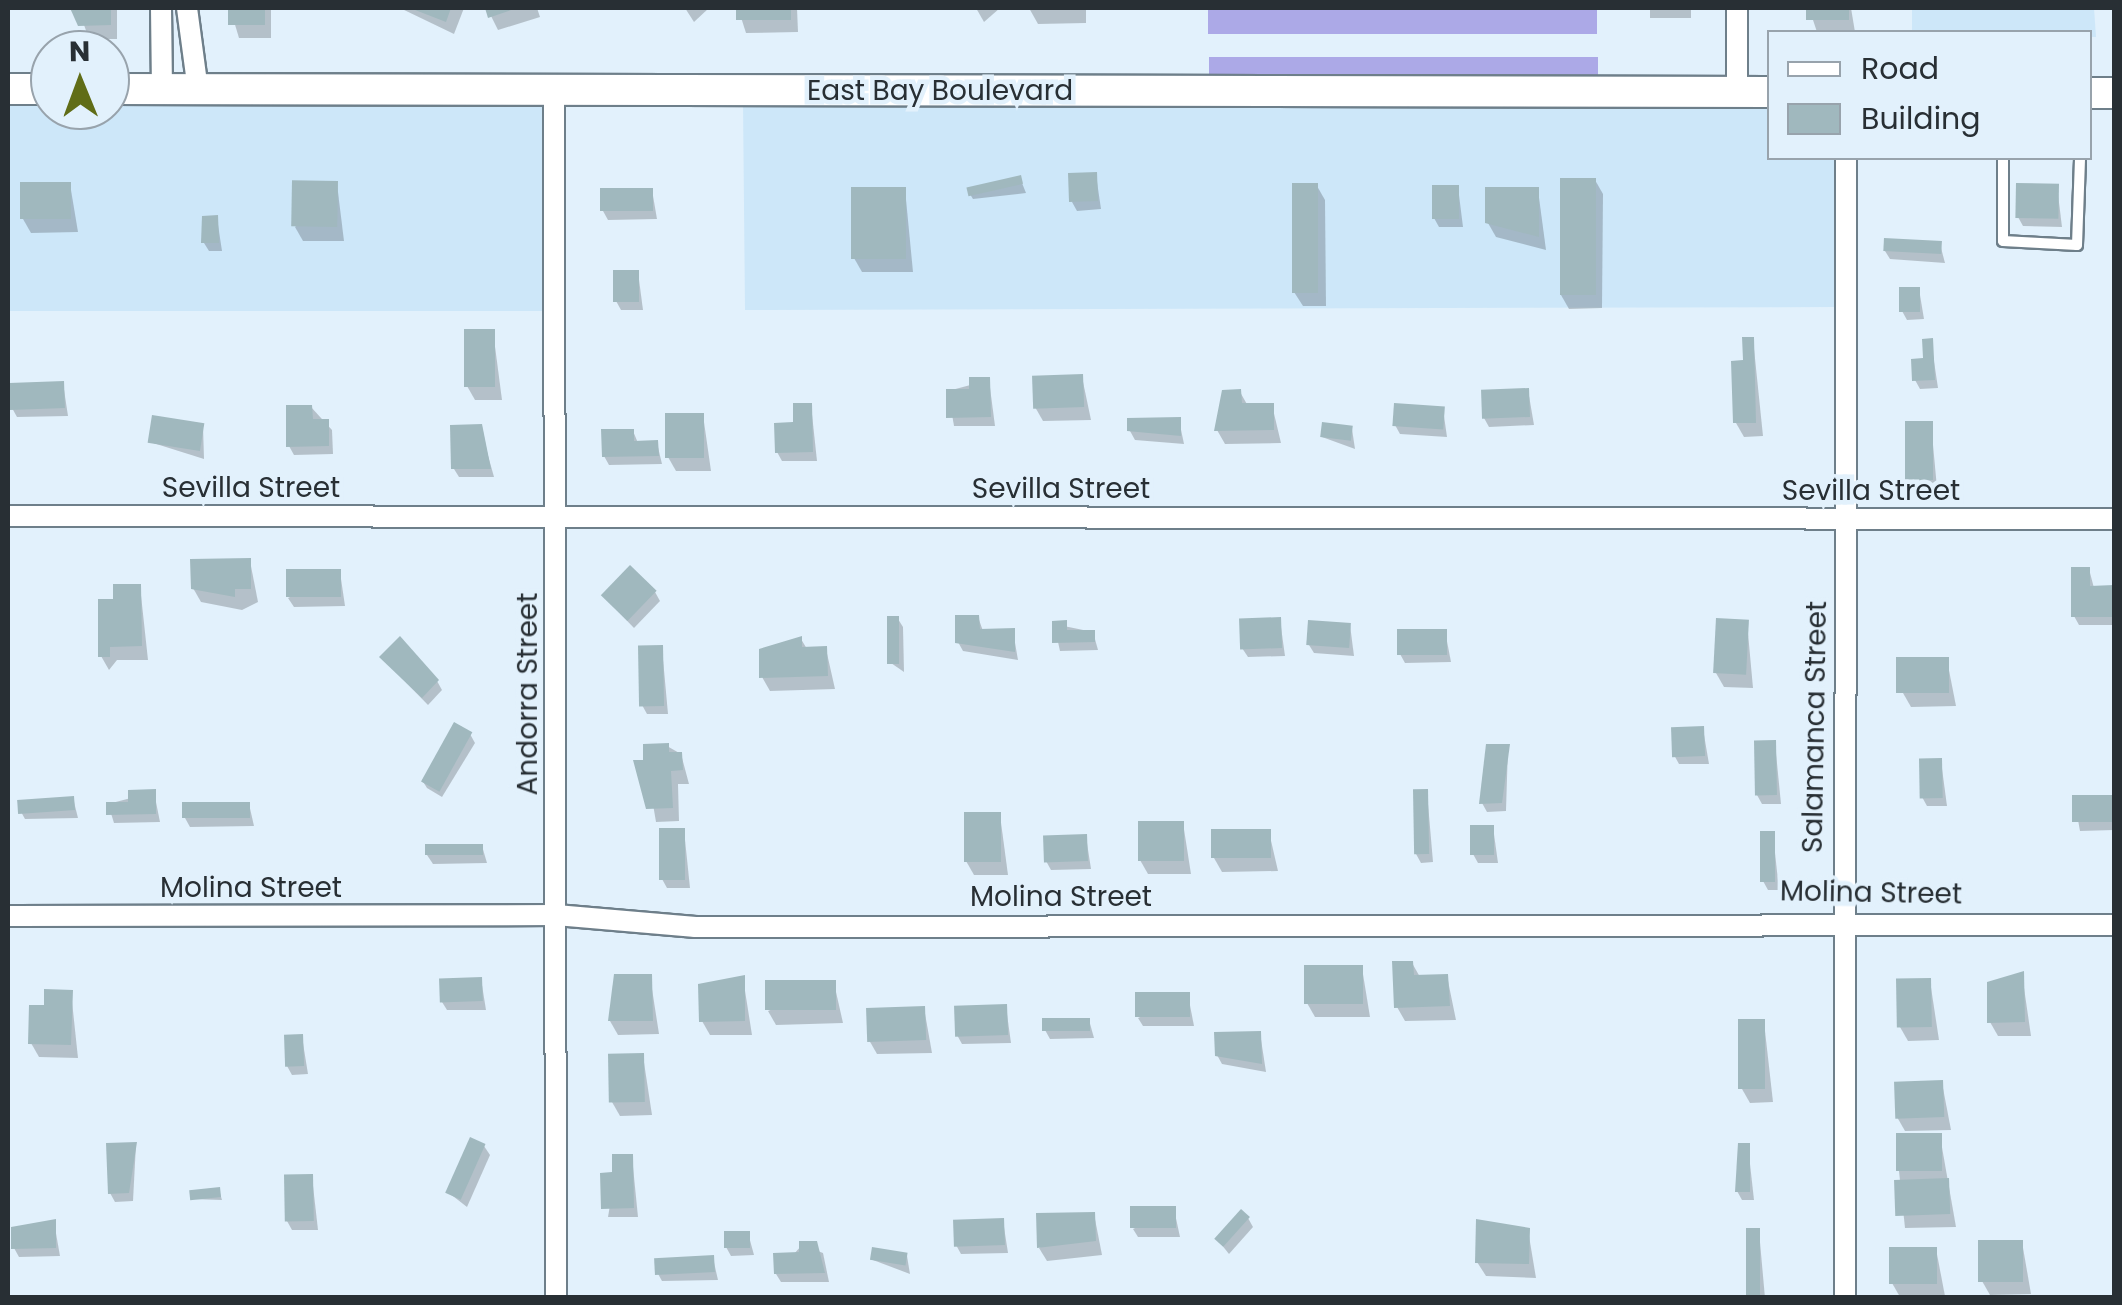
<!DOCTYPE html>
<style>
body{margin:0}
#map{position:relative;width:2122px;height:1305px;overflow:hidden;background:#e2f1fc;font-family:Poppins,sans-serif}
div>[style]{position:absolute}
.built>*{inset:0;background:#cde7f9}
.forest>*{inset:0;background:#aca9e7;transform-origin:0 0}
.shadow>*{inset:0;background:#0003;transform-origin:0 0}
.building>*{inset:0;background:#a0b8be;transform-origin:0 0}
.roads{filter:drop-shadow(2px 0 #6e7f8a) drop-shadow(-2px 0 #6e7f8a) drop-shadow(0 2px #6e7f8a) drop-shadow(0 -2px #6e7f8a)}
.lane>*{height:10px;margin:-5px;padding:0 5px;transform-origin:5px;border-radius:5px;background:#fff}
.street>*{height:20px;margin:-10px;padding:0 10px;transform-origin:10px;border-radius:10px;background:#fff}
.secondary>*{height:30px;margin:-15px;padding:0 15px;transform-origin:15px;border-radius:15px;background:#fff}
span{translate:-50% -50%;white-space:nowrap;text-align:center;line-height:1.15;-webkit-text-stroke:9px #e2f1fc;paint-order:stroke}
.street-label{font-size:28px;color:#282f34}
.frame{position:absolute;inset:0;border:10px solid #282f34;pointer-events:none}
.legend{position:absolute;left:1767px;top:30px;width:325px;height:130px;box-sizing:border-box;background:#e2f1fc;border:2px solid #98a3ac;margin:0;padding:12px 18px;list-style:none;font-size:30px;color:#282f34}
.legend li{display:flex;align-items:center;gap:20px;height:50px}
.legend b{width:50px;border:2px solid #98a3ac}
.north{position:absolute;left:30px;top:30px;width:100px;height:100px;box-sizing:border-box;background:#e2f1fc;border:2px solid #98a3ac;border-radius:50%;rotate:359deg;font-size:28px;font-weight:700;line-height:40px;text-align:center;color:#282f34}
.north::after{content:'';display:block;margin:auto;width:35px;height:45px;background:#606d17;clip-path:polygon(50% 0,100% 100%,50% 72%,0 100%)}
</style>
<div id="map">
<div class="built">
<i style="clip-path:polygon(1912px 8px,2094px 8px,2096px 37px,1912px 32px)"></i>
<i style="clip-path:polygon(8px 100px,50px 101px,50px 110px,110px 110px,110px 101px,544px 101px,545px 311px,8px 311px)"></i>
<i style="clip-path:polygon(743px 102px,1769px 103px,1770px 158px,1836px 158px,1836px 307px,745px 310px)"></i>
</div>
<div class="forest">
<i style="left:1208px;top:8px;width:389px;height:26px"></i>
<i style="left:1209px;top:57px;width:389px;height:23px"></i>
</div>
<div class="shadow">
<i style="clip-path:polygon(78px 8px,131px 8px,131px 10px,117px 10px,117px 39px,89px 39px)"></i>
<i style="clip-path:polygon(230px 8px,271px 8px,271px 38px,239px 38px)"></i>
<i style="clip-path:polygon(400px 8px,464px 8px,454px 34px)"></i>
<i style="clip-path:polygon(487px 8px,537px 8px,540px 17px,498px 30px)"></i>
<i style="clip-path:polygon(685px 8px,709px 8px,694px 22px)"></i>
<i style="clip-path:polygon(738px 8px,797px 8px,798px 32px,746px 33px)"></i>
<i style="clip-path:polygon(976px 8px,1000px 8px,984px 22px)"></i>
<i style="clip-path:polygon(1029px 8px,1086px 8px,1086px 23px,1038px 24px)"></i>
<i style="left:1650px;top:8px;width:41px;height:10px"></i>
<i style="clip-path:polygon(1809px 8px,1851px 8px,1855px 32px,1817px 32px)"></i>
<i style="clip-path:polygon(1096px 175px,1101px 209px,1077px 211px,1072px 202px)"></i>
<i style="clip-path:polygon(1020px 178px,1026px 193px,973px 199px,968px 191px)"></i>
<i style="clip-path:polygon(1595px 180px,1603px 194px,1602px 308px,1569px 309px,1561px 295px)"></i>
<i style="clip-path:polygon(70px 184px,78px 232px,31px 233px,23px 219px)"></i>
<i style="clip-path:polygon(337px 184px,344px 241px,303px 241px,295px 227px)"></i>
<i style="clip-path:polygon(1317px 186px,1325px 200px,1326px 306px,1303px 306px,1294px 292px)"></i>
<i style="clip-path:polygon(2057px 186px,2062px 227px,2023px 226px,2018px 217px)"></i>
<i style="clip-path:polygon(1458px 187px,1463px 227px,1439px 227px,1434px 218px)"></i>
<i style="clip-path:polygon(905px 189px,913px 272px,862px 272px,854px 258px)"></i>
<i style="clip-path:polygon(652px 190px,657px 219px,608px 220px,603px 211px)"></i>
<i style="clip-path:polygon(1538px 190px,1546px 250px,1496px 237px,1488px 223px)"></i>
<i style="clip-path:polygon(217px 218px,222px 251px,209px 251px,204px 243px)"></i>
<i style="clip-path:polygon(1940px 244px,1945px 263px,1890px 259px,1885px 251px)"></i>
<i style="clip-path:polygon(638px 272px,643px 310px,621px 310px,616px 301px)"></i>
<i style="clip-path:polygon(1919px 289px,1924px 319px,1907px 320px,1902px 311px)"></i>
<i style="clip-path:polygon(493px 331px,502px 400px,475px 400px,467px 386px)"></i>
<i style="clip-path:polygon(1753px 339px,1763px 436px,1744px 437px,1736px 423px)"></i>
<i style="clip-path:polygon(1931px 341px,1938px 388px,1920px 389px,1915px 380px)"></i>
<i style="clip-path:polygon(1082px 377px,1091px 420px,1043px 421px,1035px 407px)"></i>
<i style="clip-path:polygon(989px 380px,995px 426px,954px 426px,948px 391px)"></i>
<i style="clip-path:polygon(63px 383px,68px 416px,17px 417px,12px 408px)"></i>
<i style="clip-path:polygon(1528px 390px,1534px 425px,1489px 427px,1484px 418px)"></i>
<i style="clip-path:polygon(1240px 392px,1248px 406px,1272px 405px,1281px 443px,1225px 444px,1217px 430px)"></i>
<i style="clip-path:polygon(811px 405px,817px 461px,782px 461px,777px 452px)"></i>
<i style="clip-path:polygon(311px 407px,332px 430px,333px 454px,294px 455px,289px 446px)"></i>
<i style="clip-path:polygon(1443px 409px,1447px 437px,1400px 434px,1395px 425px)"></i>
<i style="clip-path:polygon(703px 415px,711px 471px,676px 471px,668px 457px)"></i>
<i style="clip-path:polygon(1179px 420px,1184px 444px,1135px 440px,1130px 431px)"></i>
<i style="clip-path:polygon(1931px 423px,1937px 488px,1914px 488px,1909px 479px)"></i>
<i style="clip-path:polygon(203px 426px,204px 459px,150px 442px)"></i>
<i style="clip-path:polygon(480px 427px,494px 477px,459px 477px,454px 469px)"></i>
<i style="clip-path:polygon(1352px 429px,1355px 449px,1322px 437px)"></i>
<i style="clip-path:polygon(633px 431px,638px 443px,657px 443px,662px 464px,609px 465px,604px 456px)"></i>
<i style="clip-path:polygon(250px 561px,258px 602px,242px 610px,201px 602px,193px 588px)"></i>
<i style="clip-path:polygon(2089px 569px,2094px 588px,2114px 588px,2114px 625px,2079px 625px,2074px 616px)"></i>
<i style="clip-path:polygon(340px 572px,345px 606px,294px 607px,288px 598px)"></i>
<i style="clip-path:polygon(140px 586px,148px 660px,117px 660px,109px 670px,101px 656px,115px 602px)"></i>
<i style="clip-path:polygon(655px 592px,660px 601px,634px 628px,604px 597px)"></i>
<i style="clip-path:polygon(978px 617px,983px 631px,1013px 631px,1018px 660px,963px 651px,958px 642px)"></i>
<i style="clip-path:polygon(898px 619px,903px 627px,904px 672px,891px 663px)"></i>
<i style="clip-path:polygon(1280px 620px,1285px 656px,1248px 657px,1242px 648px)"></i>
<i style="clip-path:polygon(1747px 622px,1753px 688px,1724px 687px,1716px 673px)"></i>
<i style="clip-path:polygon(1054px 624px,1093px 632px,1098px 650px,1060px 651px)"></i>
<i style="clip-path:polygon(1350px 625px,1354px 656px,1314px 653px,1309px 645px)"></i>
<i style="clip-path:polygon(1445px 631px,1451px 662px,1405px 663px,1400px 654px)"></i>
<i style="clip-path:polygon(801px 639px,807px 649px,826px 649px,835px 689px,770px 691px,762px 677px)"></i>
<i style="clip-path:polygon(662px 648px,668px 714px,647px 714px,642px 705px)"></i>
<i style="clip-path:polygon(382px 658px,437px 681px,442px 690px,428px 705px)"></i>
<i style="clip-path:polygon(1947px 660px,1956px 706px,1911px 707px,1903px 693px)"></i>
<i style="clip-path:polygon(1703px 729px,1709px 764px,1679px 764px,1674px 755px)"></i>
<i style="clip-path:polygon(470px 734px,475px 743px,442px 797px,427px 788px,422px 780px)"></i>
<i style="clip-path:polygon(1775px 743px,1781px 804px,1762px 804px,1757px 795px)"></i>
<i style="clip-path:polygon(667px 746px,681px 754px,689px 784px,678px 784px,679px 821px,656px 822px,646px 763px)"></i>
<i style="clip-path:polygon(1508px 746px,1506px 811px,1487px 812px,1482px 803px)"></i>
<i style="clip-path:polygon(1941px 761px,1947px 806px,1927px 806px,1922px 797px)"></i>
<i style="clip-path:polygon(154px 792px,160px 822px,114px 823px,108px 804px)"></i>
<i style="clip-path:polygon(1427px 792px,1433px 862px,1421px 863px,1416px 854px)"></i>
<i style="clip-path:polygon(73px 798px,78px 818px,25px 819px,20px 810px)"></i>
<i style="clip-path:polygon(2074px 798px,2114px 798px,2114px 830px,2080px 831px)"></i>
<i style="clip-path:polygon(249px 804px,254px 826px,190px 827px,185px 818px)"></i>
<i style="clip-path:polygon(1000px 815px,1008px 875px,974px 875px,966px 861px)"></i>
<i style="clip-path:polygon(1183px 823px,1191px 874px,1148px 874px,1140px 860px)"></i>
<i style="clip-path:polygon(1493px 827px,1498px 863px,1478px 863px,1473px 854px)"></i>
<i style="clip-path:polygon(684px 830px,690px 888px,667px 888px,662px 879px)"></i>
<i style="clip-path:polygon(1269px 832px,1278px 871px,1222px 872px,1214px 858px)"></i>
<i style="clip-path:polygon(1773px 834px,1779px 890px,1768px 890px,1763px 881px)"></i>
<i style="clip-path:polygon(1086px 837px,1091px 869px,1051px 870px,1046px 861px)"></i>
<i style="clip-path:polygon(482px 846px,487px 863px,433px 864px,427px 855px)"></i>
<i style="clip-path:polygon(1412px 963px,1420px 977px,1447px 976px,1456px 1020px,1405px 1021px,1397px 1007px)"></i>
<i style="clip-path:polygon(1362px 968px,1370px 1017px,1315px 1017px,1307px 1003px)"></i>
<i style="clip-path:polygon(2022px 974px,2031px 1036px,1998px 1036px,1990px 1022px)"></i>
<i style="clip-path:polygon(650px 976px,659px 1034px,618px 1035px,610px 1021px)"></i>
<i style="clip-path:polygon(743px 978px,752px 1035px,710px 1035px,702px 1021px)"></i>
<i style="clip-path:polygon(481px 979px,486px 1010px,447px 1010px,442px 1002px)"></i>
<i style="clip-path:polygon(1930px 981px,1939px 1040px,1908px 1041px,1900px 1027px)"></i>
<i style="clip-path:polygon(834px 983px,843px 1023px,776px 1025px,768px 1011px)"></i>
<i style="clip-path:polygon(71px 992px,78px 1058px,39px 1057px,31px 1043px,47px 1008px)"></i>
<i style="clip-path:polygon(1188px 995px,1194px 1026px,1143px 1026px,1138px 1018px)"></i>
<i style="clip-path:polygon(1006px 1007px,1011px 1043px,962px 1044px,957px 1035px)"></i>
<i style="clip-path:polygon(924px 1008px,932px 1053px,877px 1054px,869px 1040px)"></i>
<i style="clip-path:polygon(1089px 1020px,1094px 1038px,1050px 1039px,1045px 1030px)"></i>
<i style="clip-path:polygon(1764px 1022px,1773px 1102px,1750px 1103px,1742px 1089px)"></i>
<i style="clip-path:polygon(1260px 1033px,1266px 1072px,1222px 1064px,1217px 1055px)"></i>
<i style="clip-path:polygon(302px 1037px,308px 1074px,292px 1075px,287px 1066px)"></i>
<i style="clip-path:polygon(643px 1056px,652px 1115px,620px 1116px,612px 1102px)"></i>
<i style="clip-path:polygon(1942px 1083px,1951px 1130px,1905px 1131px,1897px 1117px)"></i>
<i style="clip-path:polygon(1940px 1136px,1956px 1227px,1905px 1228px,1899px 1171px)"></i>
<i style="clip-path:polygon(136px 1144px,133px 1201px,115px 1202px,110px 1193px)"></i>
<i style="clip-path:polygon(484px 1146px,490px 1155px,467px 1207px,449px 1193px)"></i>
<i style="clip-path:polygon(1748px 1146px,1754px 1200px,1742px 1200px,1737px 1191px)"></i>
<i style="clip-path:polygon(632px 1157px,638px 1217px,608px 1217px,615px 1175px)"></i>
<i style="clip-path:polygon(312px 1177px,318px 1230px,292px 1230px,287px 1221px)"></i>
<i style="clip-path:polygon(219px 1190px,222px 1200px,192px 1199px)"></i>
<i style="clip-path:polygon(1174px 1209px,1180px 1237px,1138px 1237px,1133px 1229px)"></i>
<i style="clip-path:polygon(1094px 1214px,1102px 1255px,1047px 1261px,1039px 1248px)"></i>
<i style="clip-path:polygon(1248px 1218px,1253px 1227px,1229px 1254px,1217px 1239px)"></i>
<i style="clip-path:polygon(1003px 1221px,1008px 1253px,961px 1254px,956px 1245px)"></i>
<i style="clip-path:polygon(54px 1222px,60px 1256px,19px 1257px,14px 1248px)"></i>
<i style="clip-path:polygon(1528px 1230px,1536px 1278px,1486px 1276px,1477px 1262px)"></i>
<i style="clip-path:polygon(1759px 1231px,1765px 1298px,1751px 1298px,1750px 1295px)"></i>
<i style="clip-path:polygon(748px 1233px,754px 1255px,731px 1256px,726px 1247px)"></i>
<i style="clip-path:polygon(2022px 1242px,2031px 1294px,1990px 1295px,1982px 1281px)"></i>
<i style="clip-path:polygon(802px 1245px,823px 1253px,829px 1282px,781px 1282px,776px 1274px)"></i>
<i style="clip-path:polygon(1936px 1249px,1945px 1296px,1900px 1297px,1892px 1283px)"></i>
<i style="clip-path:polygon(907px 1256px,910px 1274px,873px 1260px)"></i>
<i style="clip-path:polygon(713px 1258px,718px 1280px,662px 1281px,657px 1272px)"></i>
</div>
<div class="building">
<i style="clip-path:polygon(70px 8px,111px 8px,111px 25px,78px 26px)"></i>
<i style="left:228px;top:8px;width:37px;height:17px"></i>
<i style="clip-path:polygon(410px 8px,451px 8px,446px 22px)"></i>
<i style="clip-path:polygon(485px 8px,517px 8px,488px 18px)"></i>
<i style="left:736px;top:8px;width:55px;height:12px"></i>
<i style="left:1806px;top:8px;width:43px;height:12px"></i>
<i style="left:1097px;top:172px;width:29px;height:29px;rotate:88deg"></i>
<i style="left:1021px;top:175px;width:9px;height:56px;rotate:77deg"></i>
<i style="left:1560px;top:178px;width:36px;height:117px"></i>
<i style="left:338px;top:181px;width:46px;height:46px;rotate:91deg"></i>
<i style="left:71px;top:182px;width:37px;height:51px;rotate:90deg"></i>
<i style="left:1292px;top:183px;width:26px;height:110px"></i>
<i style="left:2016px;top:183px;width:43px;height:35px;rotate:1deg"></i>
<i style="left:1432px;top:185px;width:27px;height:34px"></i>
<i style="left:851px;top:187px;width:55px;height:72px"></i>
<i style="clip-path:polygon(1485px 187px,1539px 187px,1539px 237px,1485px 223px)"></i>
<i style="left:653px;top:188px;width:23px;height:53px;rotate:90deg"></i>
<i style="clip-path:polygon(218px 215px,219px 243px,201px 243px,202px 216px)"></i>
<i style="left:1884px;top:238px;width:58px;height:13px;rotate:3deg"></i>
<i style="left:613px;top:270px;width:26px;height:32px"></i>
<i style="left:1899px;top:287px;width:21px;height:25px"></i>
<i style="left:464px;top:329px;width:31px;height:58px"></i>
<i style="clip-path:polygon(1742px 337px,1754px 337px,1756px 423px,1733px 423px,1731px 361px,1743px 360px)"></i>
<i style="clip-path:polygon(1933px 338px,1935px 380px,1912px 381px,1911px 359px,1923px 358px,1922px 339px)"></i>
<i style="left:1083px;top:374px;width:33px;height:51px;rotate:88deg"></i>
<i style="clip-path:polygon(969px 377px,990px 377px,991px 417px,946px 418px,946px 389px,969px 389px)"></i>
<i style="left:64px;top:381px;width:27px;height:55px;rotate:88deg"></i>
<i style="left:1529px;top:388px;width:29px;height:48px;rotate:88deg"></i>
<i style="clip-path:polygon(1241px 389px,1242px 403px,1274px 403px,1274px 430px,1214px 431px,1222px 390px)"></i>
<i style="clip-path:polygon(793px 403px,812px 403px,813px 452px,775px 453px,774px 423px,793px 422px)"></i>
<i style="left:1394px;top:403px;width:51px;height:23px;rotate:4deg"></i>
<i style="clip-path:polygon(286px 405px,312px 405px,313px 419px,329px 419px,329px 446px,286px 447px)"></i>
<i style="left:665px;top:413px;width:39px;height:45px"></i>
<i style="left:152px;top:415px;width:53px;height:28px;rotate:9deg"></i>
<i style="clip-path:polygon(1181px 417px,1181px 436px,1127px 431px,1127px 418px)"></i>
<i style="left:1905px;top:421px;width:28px;height:59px"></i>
<i style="left:1322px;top:422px;width:31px;height:15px;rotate:7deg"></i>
<i style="clip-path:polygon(482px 424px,491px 469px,451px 469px,450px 425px)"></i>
<i style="clip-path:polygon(601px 429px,634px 429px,634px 441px,658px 440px,659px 456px,602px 457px)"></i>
<i style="clip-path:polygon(251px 558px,251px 589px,235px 589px,235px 597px,191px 589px,190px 559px)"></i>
<i style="left:630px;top:565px;width:37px;height:42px;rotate:44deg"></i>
<i style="clip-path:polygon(2071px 567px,2090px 567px,2090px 586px,2114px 585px,2114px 617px,2071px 617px)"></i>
<i style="left:341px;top:569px;width:28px;height:55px;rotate:90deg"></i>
<i style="clip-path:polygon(113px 584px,141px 584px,142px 646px,110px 647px,110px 657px,98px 657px,98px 599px,113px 599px)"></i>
<i style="clip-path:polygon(955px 615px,979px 615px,980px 629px,1015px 628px,1015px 652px,955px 643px)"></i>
<i style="left:887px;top:616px;width:12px;height:48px"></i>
<i style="left:1281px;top:617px;width:31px;height:42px;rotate:88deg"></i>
<i style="left:1716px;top:618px;width:33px;height:55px;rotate:3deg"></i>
<i style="clip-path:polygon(1067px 620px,1067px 630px,1095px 630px,1095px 642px,1052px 643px,1052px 621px)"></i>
<i style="left:1308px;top:620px;width:43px;height:25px;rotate:4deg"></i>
<i style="left:1397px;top:629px;width:50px;height:26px"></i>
<i style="clip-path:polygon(400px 636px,439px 680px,422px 698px,379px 657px)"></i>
<i style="clip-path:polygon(802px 636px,802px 647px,827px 646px,828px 676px,759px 678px,759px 649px)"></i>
<i style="left:663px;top:645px;width:61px;height:25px;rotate:89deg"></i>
<i style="left:1949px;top:657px;width:36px;height:53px;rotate:90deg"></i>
<i style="left:454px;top:722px;width:21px;height:68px;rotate:29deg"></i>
<i style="left:1704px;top:726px;width:30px;height:33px;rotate:88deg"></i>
<i style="left:1776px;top:740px;width:55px;height:22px;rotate:89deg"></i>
<i style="clip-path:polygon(669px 743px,669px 752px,682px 752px,683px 770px,671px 771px,673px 808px,646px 809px,633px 760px,643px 760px,643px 744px)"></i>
<i style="clip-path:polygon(1486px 744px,1510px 744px,1502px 803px,1479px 804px)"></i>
<i style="left:1942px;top:758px;width:40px;height:23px;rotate:89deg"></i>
<i style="clip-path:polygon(156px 789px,156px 814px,106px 815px,106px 802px,128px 802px,128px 790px)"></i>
<i style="left:1428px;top:789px;width:65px;height:15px;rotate:89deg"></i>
<i style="left:2114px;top:795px;width:27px;height:42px;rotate:90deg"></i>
<i style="left:74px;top:796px;width:14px;height:57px;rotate:86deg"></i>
<i style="left:250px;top:802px;width:16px;height:68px;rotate:90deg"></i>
<i style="left:964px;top:812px;width:37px;height:50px"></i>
<i style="left:1138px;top:821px;width:46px;height:40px"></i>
<i style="left:1470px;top:825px;width:24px;height:30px"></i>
<i style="left:659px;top:828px;width:26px;height:52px"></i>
<i style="left:1271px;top:829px;width:29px;height:60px;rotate:90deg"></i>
<i style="left:1760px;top:831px;width:15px;height:51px"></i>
<i style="left:1087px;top:834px;width:27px;height:44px;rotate:88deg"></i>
<i style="left:483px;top:844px;width:11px;height:58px;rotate:90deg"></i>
<i style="clip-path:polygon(1392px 961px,1413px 961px,1414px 975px,1448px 974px,1450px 1006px,1394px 1008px)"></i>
<i style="left:1304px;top:965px;width:59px;height:39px"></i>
<i style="clip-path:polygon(2024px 971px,2025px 1022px,1987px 1023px,1987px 982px)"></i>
<i style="clip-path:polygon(614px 974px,652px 974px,653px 1021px,608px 1021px)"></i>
<i style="clip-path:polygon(745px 975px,745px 1021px,699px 1022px,698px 984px)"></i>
<i style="left:482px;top:977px;width:24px;height:43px;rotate:88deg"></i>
<i style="left:1931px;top:978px;width:49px;height:35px;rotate:89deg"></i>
<i style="left:836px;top:980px;width:30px;height:71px;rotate:90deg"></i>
<i style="clip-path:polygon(44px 989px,73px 990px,71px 1045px,28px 1044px,29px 1005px,44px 1005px)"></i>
<i style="left:1190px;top:992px;width:25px;height:55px;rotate:90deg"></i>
<i style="left:1007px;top:1004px;width:31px;height:53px;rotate:88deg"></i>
<i style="left:925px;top:1006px;width:34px;height:59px;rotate:88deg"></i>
<i style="left:1042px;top:1018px;width:48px;height:13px"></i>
<i style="left:1738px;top:1019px;width:27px;height:70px"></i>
<i style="clip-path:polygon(1261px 1031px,1262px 1064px,1215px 1056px,1214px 1032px)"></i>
<i style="left:303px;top:1034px;width:32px;height:19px;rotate:88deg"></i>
<i style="left:644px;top:1053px;width:49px;height:36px;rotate:89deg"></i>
<i style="left:1943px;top:1080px;width:37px;height:49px;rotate:88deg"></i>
<i style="left:1942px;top:1133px;width:38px;height:46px;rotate:90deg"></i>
<i style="left:470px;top:1137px;width:17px;height:61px;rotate:24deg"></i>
<i style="clip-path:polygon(137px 1142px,129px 1193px,108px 1194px,106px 1143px)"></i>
<i style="clip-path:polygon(1738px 1143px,1750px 1143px,1750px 1192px,1735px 1192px)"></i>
<i style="clip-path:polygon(612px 1154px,633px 1154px,634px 1208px,601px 1209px,600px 1173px,612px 1172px)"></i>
<i style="left:313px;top:1174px;width:47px;height:29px;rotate:89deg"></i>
<i style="left:1949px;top:1178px;width:36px;height:55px;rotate:88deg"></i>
<i style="left:220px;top:1187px;width:10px;height:31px;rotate:84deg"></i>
<i style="left:1176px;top:1206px;width:22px;height:46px;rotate:90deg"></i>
<i style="left:1241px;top:1209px;width:12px;height:40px;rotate:42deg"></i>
<i style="clip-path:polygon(1095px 1212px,1096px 1241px,1037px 1248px,1036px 1213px)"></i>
<i style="left:1004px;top:1218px;width:27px;height:51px;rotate:88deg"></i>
<i style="clip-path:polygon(56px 1219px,56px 1248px,11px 1249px,11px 1227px)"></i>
<i style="clip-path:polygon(1476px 1219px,1530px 1228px,1529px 1264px,1475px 1263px)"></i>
<i style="left:1746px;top:1228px;width:14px;height:67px"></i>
<i style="left:724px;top:1231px;width:26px;height:17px"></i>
<i style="left:1978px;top:1240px;width:45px;height:42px"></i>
<i style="clip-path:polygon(799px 1241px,817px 1241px,825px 1273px,774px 1274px,773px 1253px,799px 1252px)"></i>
<i style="left:872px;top:1247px;width:36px;height:13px;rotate:9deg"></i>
<i style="left:1889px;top:1247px;width:48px;height:37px"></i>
<i style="left:714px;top:1255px;width:17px;height:60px;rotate:87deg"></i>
</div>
<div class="roads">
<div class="lane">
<i style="left:2003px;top:158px;width:83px;rotate:90deg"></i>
<i style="left:2003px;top:241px;width:74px;rotate:3.1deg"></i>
<i style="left:2077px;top:245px;width:87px;rotate:-88deg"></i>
</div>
<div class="street">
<i style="left:161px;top:8px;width:82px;rotate:89.3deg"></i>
<i style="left:187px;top:8px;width:83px;rotate:82.4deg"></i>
<i style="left:1737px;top:8px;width:83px;rotate:90deg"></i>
<i style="left:554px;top:90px;width:1208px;rotate:89.91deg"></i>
<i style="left:8px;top:516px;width:2106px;rotate:0.08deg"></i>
<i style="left:8px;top:916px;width:548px;rotate:-0.1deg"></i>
<i style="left:556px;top:915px;width:140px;rotate:4.9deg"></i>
<i style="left:695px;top:927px;width:1419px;rotate:-0.08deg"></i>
<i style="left:1845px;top:1298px;width:1140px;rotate:-89.95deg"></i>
</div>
<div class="secondary">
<i style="left:8px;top:89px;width:42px"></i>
<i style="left:110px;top:89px;width:1660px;rotate:0.1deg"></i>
<i style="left:2090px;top:93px;width:24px"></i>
</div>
</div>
<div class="street-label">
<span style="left:940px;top:91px">East Bay Boulevard</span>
<span style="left:251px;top:488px">Sevilla Street</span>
<span style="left:1061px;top:489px">Sevilla Street</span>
<span style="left:1871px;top:491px">Sevilla Street</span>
<span style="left:528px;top:694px;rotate:-90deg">Andorra Street</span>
<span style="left:1815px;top:727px;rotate:-89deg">Salamanca Street</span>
<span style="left:251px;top:888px">Molina Street</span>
<span style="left:1871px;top:893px;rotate:1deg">Molina Street</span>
<span style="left:1061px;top:897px">Molina Street</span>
</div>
<div class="frame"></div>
<ul class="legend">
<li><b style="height:12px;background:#fff"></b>Road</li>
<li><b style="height:28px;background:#a0b8be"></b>Building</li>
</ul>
<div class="north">N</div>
</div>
